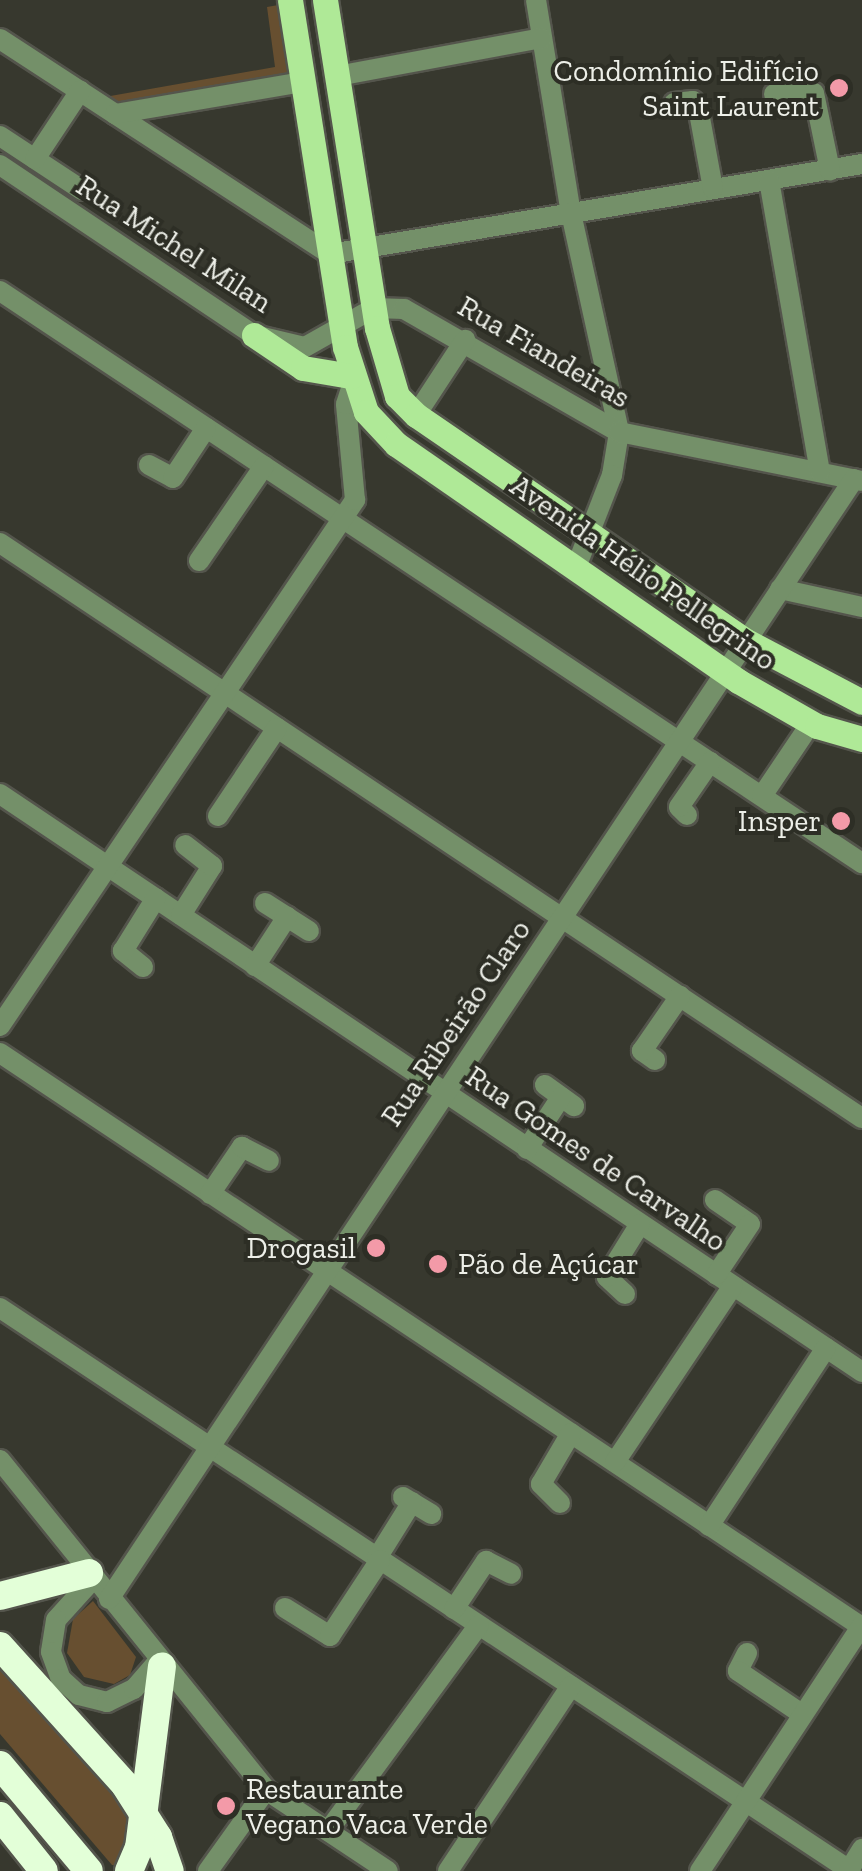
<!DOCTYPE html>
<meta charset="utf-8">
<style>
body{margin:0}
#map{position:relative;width:862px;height:1871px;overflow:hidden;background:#37382e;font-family:"Zilla Slab",serif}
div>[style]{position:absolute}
.green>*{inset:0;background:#674f30}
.roads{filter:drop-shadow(2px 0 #54554c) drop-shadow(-2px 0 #54554c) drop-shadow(0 2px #54554c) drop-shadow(0 -2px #54554c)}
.minor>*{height:20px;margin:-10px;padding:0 10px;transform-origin:10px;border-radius:10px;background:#749069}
.major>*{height:25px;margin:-12.5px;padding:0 12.5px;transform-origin:12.5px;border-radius:12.5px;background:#afe997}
.highway>*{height:28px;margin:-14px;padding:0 14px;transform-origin:14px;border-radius:14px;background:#e3ffd8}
.dots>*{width:28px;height:28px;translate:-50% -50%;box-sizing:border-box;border:5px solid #2d2e25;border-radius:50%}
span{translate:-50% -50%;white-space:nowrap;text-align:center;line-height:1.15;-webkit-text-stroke:8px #2d2e25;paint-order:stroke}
.poi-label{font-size:30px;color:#edefe8}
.right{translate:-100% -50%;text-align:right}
.left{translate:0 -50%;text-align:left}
.street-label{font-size:30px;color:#edefe8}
</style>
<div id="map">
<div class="green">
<i style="clip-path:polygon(284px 4px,296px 77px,117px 109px,99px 98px,275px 67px,267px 7px)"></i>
<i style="clip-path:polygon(93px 1601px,136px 1657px,130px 1675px,114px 1684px,84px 1677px,67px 1653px,73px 1619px)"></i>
<i style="clip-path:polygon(0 1668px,123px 1807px,128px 1825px,120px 1866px,112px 1865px,0 1734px)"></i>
</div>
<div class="roads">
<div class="minor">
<i style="left:536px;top:0;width:216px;rotate:80.7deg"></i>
<i style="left:571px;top:213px;width:224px;rotate:77.6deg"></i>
<i style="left:619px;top:432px;width:44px;rotate:99.2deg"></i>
<i style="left:612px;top:475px;width:97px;rotate:111.3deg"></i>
<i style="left:0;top:39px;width:394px;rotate:33.1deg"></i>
<i style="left:330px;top:254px;width:540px;rotate:-9.6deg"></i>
<i style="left:337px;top:76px;width:208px;rotate:-10.5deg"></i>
<i style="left:774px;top:94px;width:40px;rotate:-1.4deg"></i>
<i style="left:814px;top:93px;width:79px;rotate:78.3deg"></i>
<i style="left:674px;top:103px;width:19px;rotate:-6deg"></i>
<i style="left:693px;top:101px;width:8px;rotate:50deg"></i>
<i style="left:698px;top:107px;width:83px;rotate:79.6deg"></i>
<i style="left:115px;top:114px;width:191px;rotate:-9.7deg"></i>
<i style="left:0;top:136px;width:98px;rotate:33.4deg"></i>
<i style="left:35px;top:159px;width:82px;rotate:-56.5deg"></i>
<i style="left:0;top:165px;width:306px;rotate:33.8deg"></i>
<i style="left:254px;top:335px;width:52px;rotate:13.2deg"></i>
<i style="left:305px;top:347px;width:79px;rotate:-29.5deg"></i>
<i style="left:374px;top:308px;width:30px;rotate:2deg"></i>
<i style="left:404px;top:309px;width:248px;rotate:29.8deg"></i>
<i style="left:619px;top:432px;width:248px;rotate:11.4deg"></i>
<i style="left:769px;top:180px;width:296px;rotate:80.1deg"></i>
<i style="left:0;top:291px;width:1035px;rotate:33.57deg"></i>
<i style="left:416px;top:415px;width:90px;rotate:-56.8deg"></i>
<i style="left:149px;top:465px;width:27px;rotate:28deg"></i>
<i style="left:173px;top:478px;width:60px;rotate:-56.6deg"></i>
<i style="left:0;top:543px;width:1036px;rotate:33.71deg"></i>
<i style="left:199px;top:561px;width:115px;rotate:-55.6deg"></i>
<i style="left:780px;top:589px;width:84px;rotate:12.4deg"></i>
<i style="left:0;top:794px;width:1038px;rotate:33.84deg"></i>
<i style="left:762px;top:796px;width:88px;rotate:-56.1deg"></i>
<i style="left:687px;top:815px;width:11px;rotate:-135deg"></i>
<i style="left:679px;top:807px;width:55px;rotate:-55.4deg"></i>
<i style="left:218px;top:816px;width:106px;rotate:-56.2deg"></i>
<i style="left:265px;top:903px;width:52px;rotate:32.5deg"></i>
<i style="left:181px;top:915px;width:58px;rotate:-57.7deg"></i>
<i style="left:212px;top:866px;width:34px;rotate:-142deg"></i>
<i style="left:255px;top:966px;width:59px;rotate:-56.9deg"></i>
<i style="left:143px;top:967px;width:26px;rotate:-141deg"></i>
<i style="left:123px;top:951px;width:62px;rotate:-58.1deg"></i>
<i style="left:0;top:1026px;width:635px;rotate:-55.98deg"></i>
<i style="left:355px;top:500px;width:96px;rotate:-95.4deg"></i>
<i style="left:346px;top:404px;width:22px;rotate:-72deg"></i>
<i style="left:0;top:1053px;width:1036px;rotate:33.66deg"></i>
<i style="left:655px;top:1060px;width:16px;rotate:-145deg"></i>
<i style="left:642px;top:1051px;width:67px;rotate:-55.4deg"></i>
<i style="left:545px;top:1085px;width:36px;rotate:36deg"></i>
<i style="left:527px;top:1149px;width:62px;rotate:-56.8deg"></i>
<i style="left:210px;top:1194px;width:57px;rotate:-55.8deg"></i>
<i style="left:242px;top:1147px;width:30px;rotate:27deg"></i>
<i style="left:715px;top:1200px;width:42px;rotate:34.4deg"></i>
<i style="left:750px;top:1224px;width:61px;rotate:123.7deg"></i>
<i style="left:625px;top:1294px;width:25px;rotate:-137deg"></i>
<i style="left:607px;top:1277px;width:62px;rotate:-58.1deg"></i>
<i style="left:0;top:1308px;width:1020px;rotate:33.49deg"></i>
<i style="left:0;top:1460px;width:424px;rotate:51.1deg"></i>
<i style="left:266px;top:1790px;width:146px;rotate:33.6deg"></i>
<i style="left:615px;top:1462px;width:212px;rotate:-56.2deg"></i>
<i style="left:403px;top:1497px;width:33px;rotate:31deg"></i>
<i style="left:560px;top:1503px;width:27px;rotate:-135deg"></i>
<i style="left:541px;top:1484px;width:59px;rotate:-59.5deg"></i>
<i style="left:709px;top:1526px;width:213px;rotate:-56.7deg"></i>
<i style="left:377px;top:1558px;width:66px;rotate:-58deg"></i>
<i style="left:93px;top:1579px;width:55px;rotate:132.1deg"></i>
<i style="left:56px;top:1620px;width:32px;rotate:99deg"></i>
<i style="left:51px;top:1652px;width:29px;rotate:70deg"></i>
<i style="left:61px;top:1679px;width:24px;rotate:42deg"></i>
<i style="left:79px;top:1695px;width:29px;rotate:14deg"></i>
<i style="left:107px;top:1702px;width:30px;rotate:-26deg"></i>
<i style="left:134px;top:1689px;width:37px;rotate:-49deg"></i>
<i style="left:109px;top:1599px;width:1345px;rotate:-56.37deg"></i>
<i style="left:285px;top:1608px;width:53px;rotate:31.9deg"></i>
<i style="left:330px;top:1636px;width:91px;rotate:-56.7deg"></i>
<i style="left:454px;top:1609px;width:58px;rotate:-56.3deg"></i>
<i style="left:486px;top:1561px;width:28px;rotate:27deg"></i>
<i style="left:747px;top:1653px;width:20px;rotate:117deg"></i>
<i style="left:738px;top:1671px;width:77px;rotate:33.9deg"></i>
<i style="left:328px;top:1831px;width:255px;rotate:-53.8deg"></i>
<i style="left:849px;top:1870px;width:25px;rotate:-58deg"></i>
<i style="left:208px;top:1871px;width:100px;rotate:-54.4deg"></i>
<i style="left:448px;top:1871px;width:222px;rotate:-56.4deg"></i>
<i style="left:700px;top:1871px;width:295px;rotate:-56.6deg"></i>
</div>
<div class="major">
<i style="left:290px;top:0;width:351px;rotate:81deg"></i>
<i style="left:345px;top:347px;width:68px;rotate:72.1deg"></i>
<i style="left:366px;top:412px;width:44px;rotate:46.8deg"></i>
<i style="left:396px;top:444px;width:416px;rotate:34.7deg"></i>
<i style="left:738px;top:681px;width:91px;rotate:29.7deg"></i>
<i style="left:817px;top:726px;width:47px;rotate:16.1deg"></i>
<i style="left:325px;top:0;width:332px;rotate:81deg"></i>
<i style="left:377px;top:328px;width:71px;rotate:73.6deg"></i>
<i style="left:397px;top:396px;width:27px;rotate:45deg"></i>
<i style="left:416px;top:415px;width:400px;rotate:34.4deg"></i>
<i style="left:746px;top:641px;width:131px;rotate:27.7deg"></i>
<i style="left:254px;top:335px;width:59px;rotate:34deg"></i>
<i style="left:303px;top:368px;width:49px;rotate:9.5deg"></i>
</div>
<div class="highway">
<i style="left:0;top:1596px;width:92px;rotate:-14.5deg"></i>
<i style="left:0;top:1646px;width:187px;rotate:48deg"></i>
<i style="left:125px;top:1785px;width:62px;rotate:57.6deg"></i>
<i style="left:158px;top:1837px;width:36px;rotate:71deg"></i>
<i style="left:0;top:1765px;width:138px;rotate:50deg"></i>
<i style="left:0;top:1816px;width:70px;rotate:51.3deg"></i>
<i style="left:129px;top:1871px;width:25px;rotate:-67deg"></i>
<i style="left:139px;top:1848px;width:183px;rotate:-82.8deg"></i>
</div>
</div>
<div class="dots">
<i style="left:839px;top:88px;background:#f39aa8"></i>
<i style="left:841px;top:821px;background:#f39aa8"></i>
<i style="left:376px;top:1248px;background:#f39aa8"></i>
<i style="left:438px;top:1264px;background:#f39aa8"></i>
<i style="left:226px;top:1806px;background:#f39aa8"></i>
</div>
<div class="poi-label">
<span class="right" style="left:819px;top:88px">Condomínio Edifício<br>Saint Laurent</span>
<span class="right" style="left:821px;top:821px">Insper</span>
<span class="right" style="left:356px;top:1248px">Drogasil</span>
<span class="left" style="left:458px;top:1264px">Pão de Açúcar</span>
<span class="left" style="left:246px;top:1806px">Restaurante<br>Vegano Vaca Verde</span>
</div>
<div class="street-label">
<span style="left:174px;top:244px;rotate:33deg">Rua Michel Milan</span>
<span style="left:544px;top:352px;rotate:30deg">Rua Fiandeiras</span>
<span style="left:643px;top:573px;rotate:35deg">Avenida Hélio Pellegrino</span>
<span style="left:456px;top:1023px;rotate:-56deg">Rua Ribeirão Claro</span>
<span style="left:596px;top:1159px;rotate:34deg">Rua Gomes de Carvalho</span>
</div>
</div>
